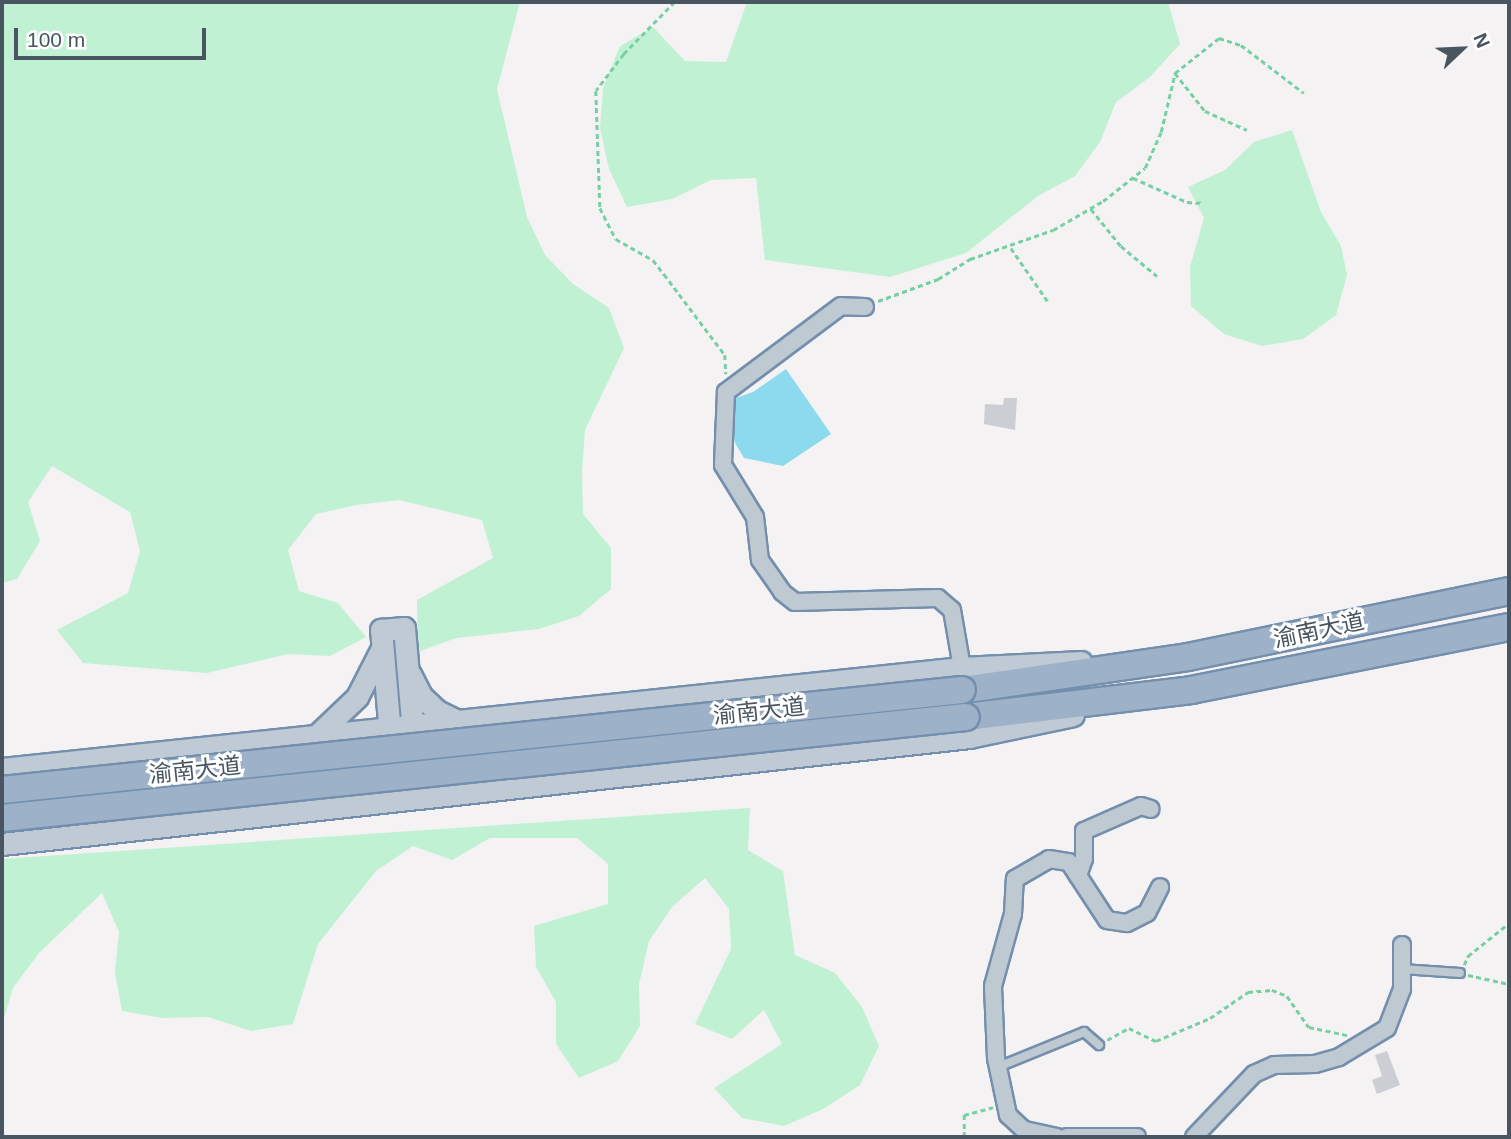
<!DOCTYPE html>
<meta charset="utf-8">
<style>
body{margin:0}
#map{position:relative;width:1511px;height:1139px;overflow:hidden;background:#f4f2f2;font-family:Arial,"Noto Sans SC",sans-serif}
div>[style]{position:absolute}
.green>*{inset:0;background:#c1f1d3}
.water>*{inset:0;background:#8ddaef}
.building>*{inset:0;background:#ccced4}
.path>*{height:2.5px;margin-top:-1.25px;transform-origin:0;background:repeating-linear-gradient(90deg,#77d0a5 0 5px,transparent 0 8.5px)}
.roads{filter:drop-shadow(2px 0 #748fad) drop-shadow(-2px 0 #748fad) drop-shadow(0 2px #748fad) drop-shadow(0 -2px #748fad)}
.service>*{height:8px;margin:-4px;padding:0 4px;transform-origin:4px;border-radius:4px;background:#bfc9d1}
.minor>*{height:16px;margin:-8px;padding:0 8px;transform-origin:8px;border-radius:8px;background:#bfc9d1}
.secondary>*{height:21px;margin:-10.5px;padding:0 10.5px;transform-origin:10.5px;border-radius:10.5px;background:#bfcad5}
.trunk>*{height:26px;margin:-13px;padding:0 13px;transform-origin:13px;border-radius:13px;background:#9db2c8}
.bridges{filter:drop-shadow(2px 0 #748fad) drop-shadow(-2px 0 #748fad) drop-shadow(0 2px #748fad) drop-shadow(0 -2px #748fad)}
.trunk-bridge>*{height:26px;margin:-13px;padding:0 13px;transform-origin:13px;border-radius:13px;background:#9db2c8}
span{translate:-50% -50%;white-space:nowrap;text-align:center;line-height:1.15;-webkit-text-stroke:6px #fff;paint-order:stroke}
.street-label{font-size:23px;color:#495560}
.frame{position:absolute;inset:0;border:4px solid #495560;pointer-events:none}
.north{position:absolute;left:1427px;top:14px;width:70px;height:70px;-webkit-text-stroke:5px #fff;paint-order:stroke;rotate:67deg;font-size:19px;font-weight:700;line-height:28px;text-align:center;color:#495560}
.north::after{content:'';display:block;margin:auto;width:24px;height:32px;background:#495560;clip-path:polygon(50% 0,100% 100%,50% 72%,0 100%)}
.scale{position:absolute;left:14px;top:28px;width:192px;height:32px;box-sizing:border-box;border:4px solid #495560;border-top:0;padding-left:9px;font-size:21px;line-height:24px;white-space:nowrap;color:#495560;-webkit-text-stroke:5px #fff;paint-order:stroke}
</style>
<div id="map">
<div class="green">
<i style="clip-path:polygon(2px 2px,520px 2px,497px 89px,527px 217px,545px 255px,573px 284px,609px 308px,624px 348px,585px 430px,582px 471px,583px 514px,611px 548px,611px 589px,579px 616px,539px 629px,456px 638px,418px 652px,417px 600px,493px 558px,482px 520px,399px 500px,356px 505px,316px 514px,288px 550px,299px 591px,338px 603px,366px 637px,330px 656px,288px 654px,207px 673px,83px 663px,57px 630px,128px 593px,140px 551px,130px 512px,52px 466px,28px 502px,40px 541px,17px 579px,2px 583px)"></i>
<i style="clip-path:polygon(747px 2px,1168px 2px,1180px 44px,1150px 77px,1116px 102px,1100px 142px,1075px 176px,1038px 196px,966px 253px,890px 277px,765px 260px,756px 178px,711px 180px,672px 199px,627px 207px,609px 169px,600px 128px,603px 88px,620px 46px,653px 27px,685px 61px,726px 62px)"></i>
<i style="clip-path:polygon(1292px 130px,1321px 212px,1341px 246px,1347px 275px,1336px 315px,1303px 339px,1262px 346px,1224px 334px,1191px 306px,1190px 267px,1204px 218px,1188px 187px,1225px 170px,1254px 142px)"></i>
<i style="clip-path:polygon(750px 808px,748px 850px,783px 871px,795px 955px,835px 973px,862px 1007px,879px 1046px,860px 1085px,823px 1109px,784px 1126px,742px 1118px,714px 1088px,782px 1044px,764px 1010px,732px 1039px,695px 1024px,731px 949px,729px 909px,705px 878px,672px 907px,649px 941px,639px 984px,640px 1026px,618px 1061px,579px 1078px,556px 1044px,556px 1002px,536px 967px,534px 926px,608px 904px,608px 864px,577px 838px,490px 838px,452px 860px,413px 846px,376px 871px,318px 944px,293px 1024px,251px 1031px,208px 1017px,162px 1018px,122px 1011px,115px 973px,119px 932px,102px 893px,39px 953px,13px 988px,2px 1025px,2px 859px)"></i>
</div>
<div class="water">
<i style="clip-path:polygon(786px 369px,831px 434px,783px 466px,744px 458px,735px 443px,728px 408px,733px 399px,753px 392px)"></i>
</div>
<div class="building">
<i style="clip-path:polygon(1004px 398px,1017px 398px,1015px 430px,984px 424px,985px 404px,1003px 405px)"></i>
<i style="clip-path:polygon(1387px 1051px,1400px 1085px,1377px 1094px,1372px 1080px,1382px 1076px,1375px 1055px)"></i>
</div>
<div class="path">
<i style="left:675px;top:2px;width:73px;rotate:134.4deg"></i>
<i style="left:624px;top:54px;width:46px;rotate:127.1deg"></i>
<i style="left:596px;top:91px;width:117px;rotate:88deg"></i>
<i style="left:600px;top:208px;width:35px;rotate:63deg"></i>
<i style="left:616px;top:239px;width:43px;rotate:29.6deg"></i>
<i style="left:653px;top:260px;width:18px;rotate:52deg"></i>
<i style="left:664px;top:274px;width:101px;rotate:53deg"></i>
<i style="left:725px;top:355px;width:19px;rotate:87deg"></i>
<i style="left:1175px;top:73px;width:48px;rotate:51.7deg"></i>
<i style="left:1205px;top:111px;width:46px;rotate:24.3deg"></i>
<i style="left:1133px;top:178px;width:59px;rotate:24deg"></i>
<i style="left:1187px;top:202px;width:16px;rotate:4deg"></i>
<i style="left:1091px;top:209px;width:48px;rotate:51deg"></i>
<i style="left:1121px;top:246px;width:47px;rotate:39.8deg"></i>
<i style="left:1011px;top:248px;width:67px;rotate:55.4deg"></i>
<i style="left:878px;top:301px;width:64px;rotate:-20.1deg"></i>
<i style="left:938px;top:279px;width:38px;rotate:-32deg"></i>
<i style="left:970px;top:259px;width:88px;rotate:-19.3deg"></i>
<i style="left:1053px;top:230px;width:58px;rotate:-30.1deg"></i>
<i style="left:1103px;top:201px;width:53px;rotate:-38.2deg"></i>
<i style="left:1145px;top:168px;width:39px;rotate:-66deg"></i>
<i style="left:1161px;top:132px;width:61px;rotate:-76.7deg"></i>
<i style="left:1175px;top:73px;width:56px;rotate:-38.5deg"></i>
<i style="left:1219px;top:38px;width:23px;rotate:18deg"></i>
<i style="left:1241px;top:45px;width:79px;rotate:37.3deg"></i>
<i style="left:1464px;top:965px;width:10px;rotate:-66deg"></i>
<i style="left:1468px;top:956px;width:53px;rotate:-38.8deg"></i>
<i style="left:1468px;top:975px;width:42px;rotate:12.4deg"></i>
<i style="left:1107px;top:1040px;width:25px;rotate:-29deg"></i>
<i style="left:1129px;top:1028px;width:30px;rotate:26deg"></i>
<i style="left:1156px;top:1041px;width:59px;rotate:-23.1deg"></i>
<i style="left:1210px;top:1018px;width:46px;rotate:-34.4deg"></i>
<i style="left:1248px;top:992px;width:24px;rotate:-5deg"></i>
<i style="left:1272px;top:990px;width:16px;rotate:22deg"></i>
<i style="left:1287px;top:996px;width:38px;rotate:55deg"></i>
<i style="left:1309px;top:1027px;width:39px;rotate:12deg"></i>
<i style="left:964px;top:1137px;width:22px;rotate:-90deg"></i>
<i style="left:964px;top:1115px;width:30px;rotate:-15deg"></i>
</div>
<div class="roads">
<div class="service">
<i style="left:1402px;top:969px;width:58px;rotate:3.9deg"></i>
<i style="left:998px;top:1067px;width:93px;rotate:-22.1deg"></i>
<i style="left:1084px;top:1032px;width:20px;rotate:41deg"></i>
</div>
<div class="minor">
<i style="left:865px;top:307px;width:24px;rotate:-178deg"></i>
<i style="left:841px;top:306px;width:144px;rotate:143.2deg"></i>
<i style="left:726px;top:392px;width:73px;rotate:92.4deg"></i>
<i style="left:723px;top:465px;width:61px;rotate:58.4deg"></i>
<i style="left:755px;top:517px;width:43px;rotate:83.4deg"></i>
<i style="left:760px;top:560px;width:39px;rotate:55deg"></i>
<i style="left:782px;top:592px;width:16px;rotate:38deg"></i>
<i style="left:795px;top:602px;width:143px;rotate:-1.6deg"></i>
<i style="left:938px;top:598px;width:18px;rotate:41deg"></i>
<i style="left:952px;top:610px;width:59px;rotate:80.2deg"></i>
<i style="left:1078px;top:876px;width:18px;rotate:-71deg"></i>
<i style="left:1084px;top:859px;width:28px;rotate:-90deg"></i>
<i style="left:1084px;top:831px;width:62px;rotate:-23.7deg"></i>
<i style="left:1141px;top:806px;width:10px;rotate:17deg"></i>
<i style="left:1057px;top:1137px;width:34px;rotate:-168deg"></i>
<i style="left:1024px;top:1130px;width:22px;rotate:-137deg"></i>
<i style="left:1008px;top:1115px;width:58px;rotate:-101.9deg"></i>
<i style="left:996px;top:1058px;width:72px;rotate:-92.4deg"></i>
<i style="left:993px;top:986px;width:75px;rotate:-74.5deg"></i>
<i style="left:1013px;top:914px;width:35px;rotate:-87deg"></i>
<i style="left:1015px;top:879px;width:39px;rotate:-30deg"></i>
<i style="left:1049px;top:859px;width:20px;rotate:9deg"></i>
<i style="left:1069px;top:862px;width:69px;rotate:56.8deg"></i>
<i style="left:1107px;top:920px;width:20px;rotate:9deg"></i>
<i style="left:1127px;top:923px;width:22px;rotate:-27deg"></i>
<i style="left:1147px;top:913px;width:29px;rotate:-63deg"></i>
<i style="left:1067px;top:1137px;width:70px"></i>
<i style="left:1194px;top:1137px;width:87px;rotate:-46.4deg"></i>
<i style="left:1254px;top:1074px;width:22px;rotate:-24deg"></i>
<i style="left:1274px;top:1065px;width:41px;rotate:-1.4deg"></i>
<i style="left:1315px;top:1064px;width:25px;rotate:-16deg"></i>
<i style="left:1339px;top:1057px;width:56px;rotate:-31.1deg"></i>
<i style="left:1387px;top:1028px;width:42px;rotate:-69deg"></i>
<i style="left:1402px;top:989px;width:44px;rotate:-90deg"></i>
</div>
<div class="secondary">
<i style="left:410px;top:674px;width:25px;rotate:63deg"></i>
<i style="left:421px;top:696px;width:22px;rotate:43deg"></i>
<i style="left:437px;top:711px;width:25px;rotate:26deg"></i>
<i style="left:315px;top:737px;width:58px;rotate:-43.6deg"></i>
<i style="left:357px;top:697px;width:53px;rotate:-62.9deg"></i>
<i style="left:2px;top:769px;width:965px;rotate:-6.01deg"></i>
<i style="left:962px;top:668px;width:119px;rotate:-2.9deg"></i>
<i style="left:395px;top:792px;width:163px;rotate:-94.9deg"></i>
<i style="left:381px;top:630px;width:23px;rotate:-5deg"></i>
<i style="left:404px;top:628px;width:164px;rotate:85.1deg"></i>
<i style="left:2px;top:844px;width:973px;rotate:-6.31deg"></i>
<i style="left:969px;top:737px;width:106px;rotate:-11.9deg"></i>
</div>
<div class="trunk">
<i style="left:962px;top:690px;width:228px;rotate:-8.3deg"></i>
<i style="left:1188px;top:657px;width:328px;rotate:-11.6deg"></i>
<i style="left:966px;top:717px;width:227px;rotate:-6.8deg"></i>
<i style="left:1191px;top:690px;width:324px;rotate:-11.2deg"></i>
</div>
</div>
<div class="bridges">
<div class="trunk-bridge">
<i style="left:2px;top:790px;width:965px;rotate:-5.95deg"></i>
<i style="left:2px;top:818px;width:969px;rotate:-5.98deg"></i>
</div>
</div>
<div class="street-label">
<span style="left:1319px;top:630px;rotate:-12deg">渝南大道</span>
<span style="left:759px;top:711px;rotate:-6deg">渝南大道</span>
<span style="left:195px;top:770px;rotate:-6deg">渝南大道</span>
</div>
<div class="frame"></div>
<div class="north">N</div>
<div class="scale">100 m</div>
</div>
